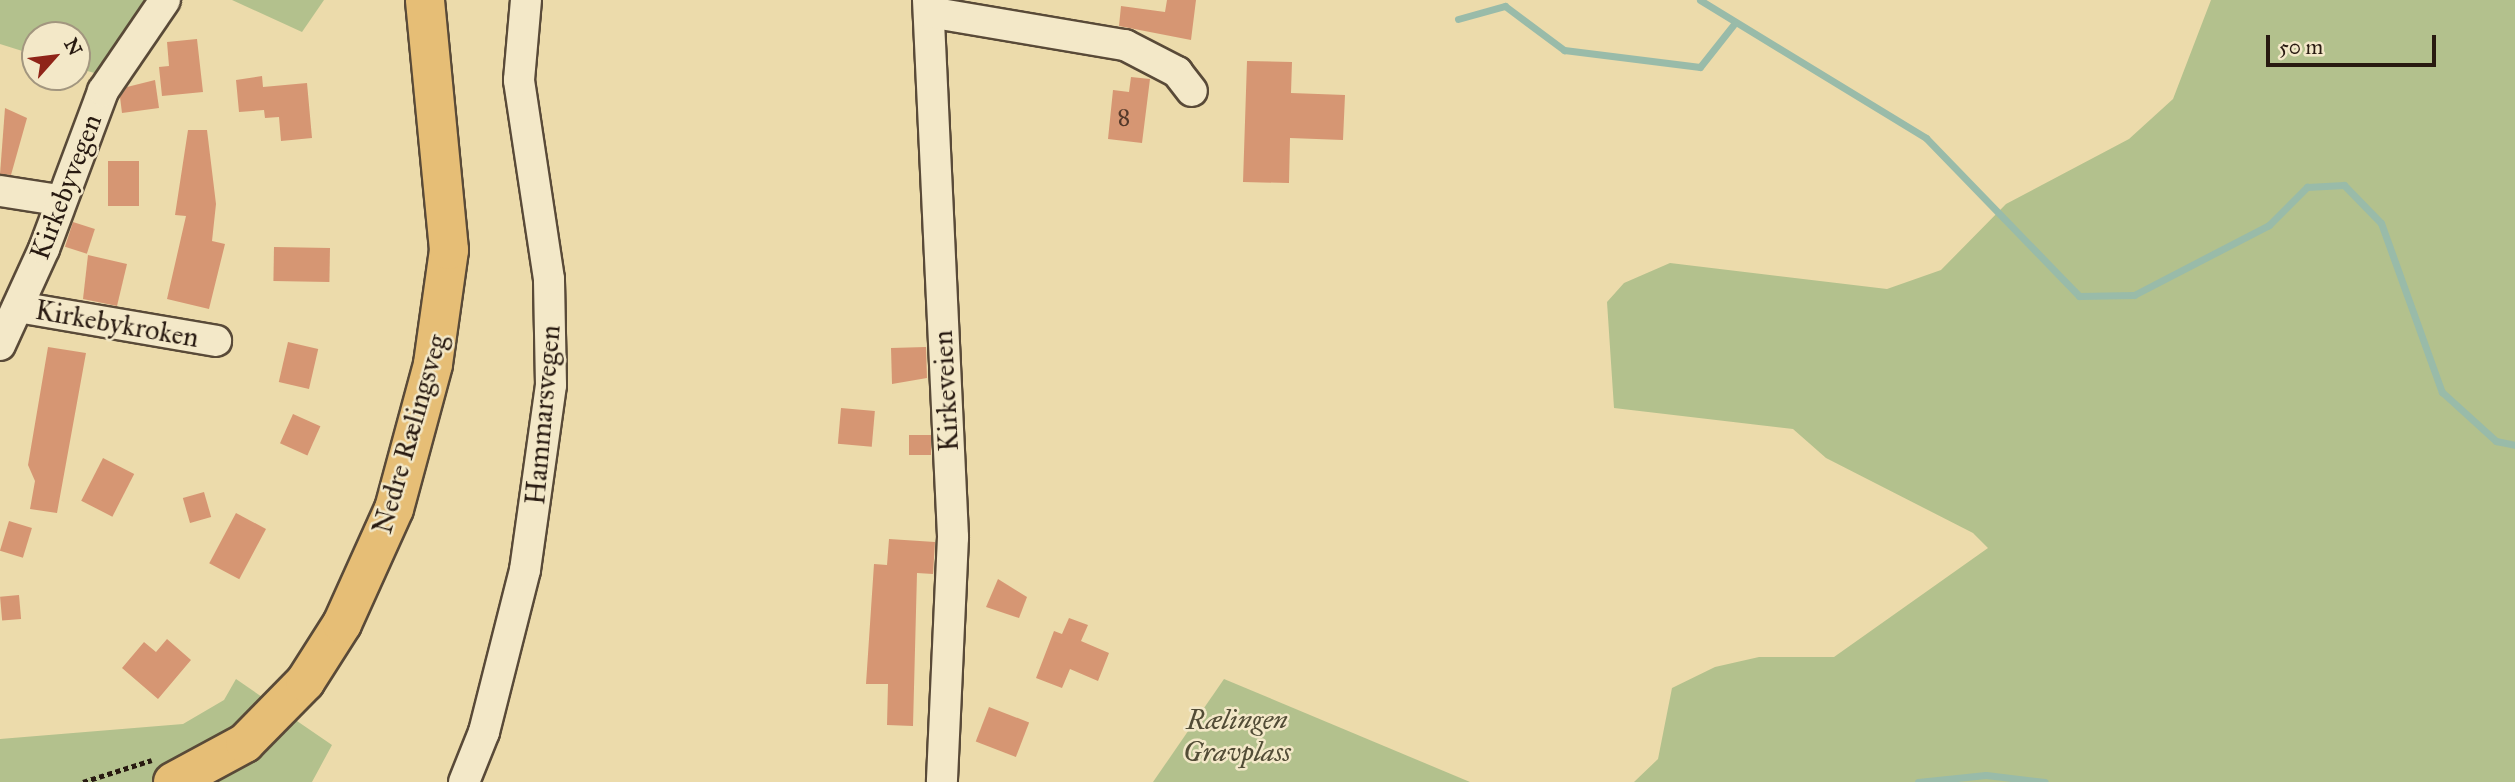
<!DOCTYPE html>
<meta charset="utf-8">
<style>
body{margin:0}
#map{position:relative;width:2515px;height:782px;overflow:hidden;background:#ecdbab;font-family:"IM FELL Great Primer",serif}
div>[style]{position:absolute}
.green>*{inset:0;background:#b3c18d}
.stream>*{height:7px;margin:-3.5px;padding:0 3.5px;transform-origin:3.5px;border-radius:3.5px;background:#99bba9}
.building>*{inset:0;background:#d69673;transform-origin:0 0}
.path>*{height:4.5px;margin-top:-2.25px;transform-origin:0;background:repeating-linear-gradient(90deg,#281a11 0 5px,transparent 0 8.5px)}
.roads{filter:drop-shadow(2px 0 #594a38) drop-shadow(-2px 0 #594a38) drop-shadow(0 2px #594a38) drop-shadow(0 -2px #594a38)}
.minor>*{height:30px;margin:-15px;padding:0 15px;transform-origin:15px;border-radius:15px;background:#f3e8c8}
.major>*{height:38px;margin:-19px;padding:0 19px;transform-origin:19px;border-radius:19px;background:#e6be76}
span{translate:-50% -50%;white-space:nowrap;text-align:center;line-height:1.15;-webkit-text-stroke:5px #f3e8c8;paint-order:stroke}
.number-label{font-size:24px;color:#54392a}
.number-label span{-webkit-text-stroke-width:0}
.street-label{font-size:28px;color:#281a11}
.park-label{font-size:28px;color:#524c36;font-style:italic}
.north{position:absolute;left:21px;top:21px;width:70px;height:70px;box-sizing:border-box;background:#f3e8c8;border:2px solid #a2967f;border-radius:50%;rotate:62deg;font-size:19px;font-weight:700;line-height:28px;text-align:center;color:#281a11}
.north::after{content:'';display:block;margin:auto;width:24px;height:32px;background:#8f2418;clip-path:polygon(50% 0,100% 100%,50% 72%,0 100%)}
.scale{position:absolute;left:2266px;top:35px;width:170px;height:32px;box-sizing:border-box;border:4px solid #281a11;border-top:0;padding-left:9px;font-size:21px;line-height:24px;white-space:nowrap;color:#281a11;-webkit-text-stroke:5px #f3e8c8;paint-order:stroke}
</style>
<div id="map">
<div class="green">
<i style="clip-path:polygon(0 0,162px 0,105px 76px,77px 68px,77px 35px,35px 35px,35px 55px,0 44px)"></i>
<i style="clip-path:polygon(232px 0,324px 0,302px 32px)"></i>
<i style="clip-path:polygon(2211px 0,2515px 0,2515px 782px,1634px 782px,1658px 759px,1672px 688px,1715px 667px,1759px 657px,1834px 657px,1988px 548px,1973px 533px,1826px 458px,1793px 429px,1614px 408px,1607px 302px,1624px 283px,1670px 263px,1887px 289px,1941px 270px,2006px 204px,2129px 139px,2173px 99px)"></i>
<i style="clip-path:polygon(236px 679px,332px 745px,312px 782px,0 782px,0 739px,183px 724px,224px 700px)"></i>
<i style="clip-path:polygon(1224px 679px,1470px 782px,1153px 782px)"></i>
</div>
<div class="stream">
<i style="left:1700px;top:0;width:265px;rotate:31.4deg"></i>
<i style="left:1926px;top:138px;width:220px;rotate:45.9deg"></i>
<i style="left:2079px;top:296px;width:55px;rotate:-1deg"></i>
<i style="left:2134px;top:295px;width:152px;rotate:-27.4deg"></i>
<i style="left:2269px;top:225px;width:54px;rotate:-45deg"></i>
<i style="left:2307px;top:187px;width:37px;rotate:-3deg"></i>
<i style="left:2344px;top:185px;width:53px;rotate:45.8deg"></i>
<i style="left:2381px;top:223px;width:180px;rotate:70.2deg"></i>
<i style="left:2442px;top:392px;width:73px;rotate:42.2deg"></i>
<i style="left:2496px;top:441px;width:19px;rotate:12deg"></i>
<i style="left:1458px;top:19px;width:49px;rotate:-15.5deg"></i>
<i style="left:1505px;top:6px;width:74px;rotate:36.7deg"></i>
<i style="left:1564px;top:50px;width:137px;rotate:7.1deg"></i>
<i style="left:1700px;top:67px;width:55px;rotate:-51.7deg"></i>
<i style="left:1918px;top:782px;width:68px;rotate:-5.9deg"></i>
<i style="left:1986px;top:775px;width:59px;rotate:6.8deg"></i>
</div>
<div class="building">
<i style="clip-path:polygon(1167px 0,1196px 0,1191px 40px,1119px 26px,1121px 6px,1165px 12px)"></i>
<i style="clip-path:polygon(197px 39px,203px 92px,162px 96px,159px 67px,169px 66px,167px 42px)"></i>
<i style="clip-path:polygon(1247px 61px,1292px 62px,1291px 93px,1345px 95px,1343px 140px,1290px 138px,1289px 183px,1243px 182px)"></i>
<i style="clip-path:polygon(262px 76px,263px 87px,307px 83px,312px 138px,281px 141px,279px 117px,265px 118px,264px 110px,239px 112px,236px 80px)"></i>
<i style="clip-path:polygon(1131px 77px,1150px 79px,1142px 143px,1108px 139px,1113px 90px,1129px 92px)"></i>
<i style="clip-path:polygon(155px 80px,159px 108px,122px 113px,120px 97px,127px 87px)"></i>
<i style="clip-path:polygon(5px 108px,27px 118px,11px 175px,0 174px)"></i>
<i style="clip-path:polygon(188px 130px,207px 130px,216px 204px,212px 241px,225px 244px,209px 309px,167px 299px,186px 216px,175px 215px)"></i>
<i style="left:108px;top:161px;width:31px;height:45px"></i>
<i style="left:73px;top:222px;width:23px;height:26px;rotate:18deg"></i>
<i style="left:274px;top:247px;width:56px;height:34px;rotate:1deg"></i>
<i style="clip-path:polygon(88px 255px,127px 264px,117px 306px,83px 299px)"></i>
<i style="left:288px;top:342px;width:31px;height:41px;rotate:13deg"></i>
<i style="clip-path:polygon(48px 347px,86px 353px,57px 513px,30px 509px,35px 481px,28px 465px)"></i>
<i style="clip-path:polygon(926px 347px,927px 378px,892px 384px,891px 348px)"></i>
<i style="left:841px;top:408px;width:34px;height:36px;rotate:5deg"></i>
<i style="left:293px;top:414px;width:30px;height:32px;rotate:24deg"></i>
<i style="left:909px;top:435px;width:22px;height:20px"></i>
<i style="left:103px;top:458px;width:35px;height:48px;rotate:27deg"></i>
<i style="left:204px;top:492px;width:26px;height:22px;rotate:74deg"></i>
<i style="left:236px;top:513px;width:34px;height:57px;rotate:28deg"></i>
<i style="left:9px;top:521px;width:24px;height:31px;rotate:17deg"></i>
<i style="clip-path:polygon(889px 539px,935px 542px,933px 574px,917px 573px,913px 726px,887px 725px,888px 684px,866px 684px,874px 564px,887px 565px)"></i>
<i style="clip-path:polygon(998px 579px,1027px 597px,1019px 618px,986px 607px)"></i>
<i style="left:19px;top:595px;width:24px;height:19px;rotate:85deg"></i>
<i style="clip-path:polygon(1069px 618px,1088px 625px,1081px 641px,1109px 653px,1098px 681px,1070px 669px,1062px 688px,1036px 678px,1054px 631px,1062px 634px)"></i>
<i style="clip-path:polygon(167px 639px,191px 660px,158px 699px,122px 668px,144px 642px,156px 652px)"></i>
<i style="left:989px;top:707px;width:43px;height:37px;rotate:21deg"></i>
</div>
<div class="path">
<i style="left:83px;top:782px;width:72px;rotate:-17.7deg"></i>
</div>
<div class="roads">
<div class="minor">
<i style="left:928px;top:0;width:538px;rotate:87.33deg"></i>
<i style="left:953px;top:537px;width:245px;rotate:92.6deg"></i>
<i style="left:929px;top:12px;width:199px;rotate:9.6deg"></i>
<i style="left:1125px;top:45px;width:59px;rotate:27.4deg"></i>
<i style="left:1177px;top:72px;width:24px;rotate:52deg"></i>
<i style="left:0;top:191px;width:59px;rotate:8.8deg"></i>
<i style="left:18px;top:307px;width:201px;rotate:9.7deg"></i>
<i style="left:0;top:345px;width:106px;rotate:-65.4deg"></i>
<i style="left:44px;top:249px;width:169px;rotate:-69.5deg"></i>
<i style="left:103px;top:91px;width:110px;rotate:-55.7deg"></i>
<i style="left:464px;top:782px;width:54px;rotate:-68.2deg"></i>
<i style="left:484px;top:732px;width:167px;rotate:-75.8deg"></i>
<i style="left:525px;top:570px;width:187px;rotate:-82deg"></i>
<i style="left:551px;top:385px;width:106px;rotate:-91.1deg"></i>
<i style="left:549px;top:279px;width:201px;rotate:-98.6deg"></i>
<i style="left:519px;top:80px;width:80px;rotate:-85deg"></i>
</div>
<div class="major">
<i style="left:173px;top:782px;width:82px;rotate:-28.4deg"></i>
<i style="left:245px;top:743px;width:86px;rotate:-45.5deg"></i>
<i style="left:305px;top:682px;width:69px;rotate:-57.5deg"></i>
<i style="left:342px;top:624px;width:126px;rotate:-65.7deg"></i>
<i style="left:394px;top:509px;width:150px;rotate:-74.9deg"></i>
<i style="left:433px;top:364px;width:115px;rotate:-82deg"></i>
<i style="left:449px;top:250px;width:251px;rotate:-95.5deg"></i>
</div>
</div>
<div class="number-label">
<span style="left:1124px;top:118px">8</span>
</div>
<div class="street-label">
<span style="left:66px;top:187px;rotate:-69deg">Kirkebyvegen</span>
<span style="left:117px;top:324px;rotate:10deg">Kirkebykroken</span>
<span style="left:946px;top:391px;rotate:-93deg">Kirkeveien</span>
<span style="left:543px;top:415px;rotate:-85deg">Hammarsvegen</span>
<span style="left:410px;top:434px;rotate:-74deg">Nedre Rælingsveg</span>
</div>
<div class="park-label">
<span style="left:1237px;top:736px">Rælingen<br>Gravplass</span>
</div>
<div class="north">N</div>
<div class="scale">50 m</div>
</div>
